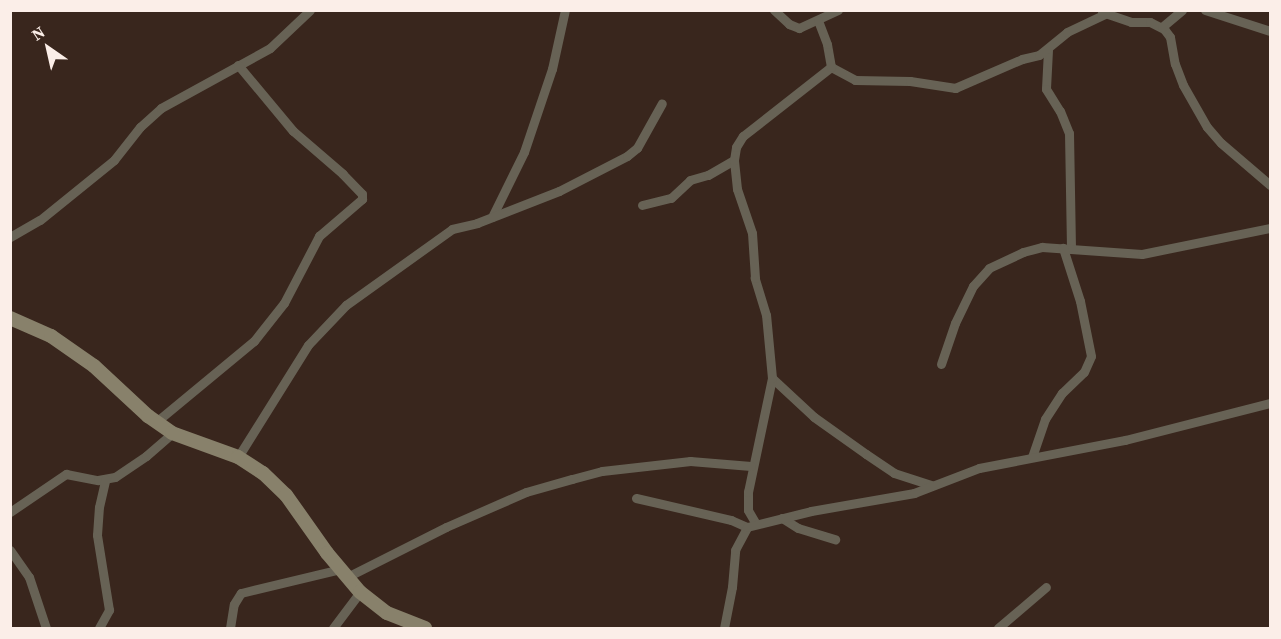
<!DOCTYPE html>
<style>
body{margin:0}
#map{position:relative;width:1281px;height:639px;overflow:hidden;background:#39261d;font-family:"Source Serif 4",serif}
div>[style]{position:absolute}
.street>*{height:9px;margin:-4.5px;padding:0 4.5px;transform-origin:4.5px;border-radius:4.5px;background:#676255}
.secondary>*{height:14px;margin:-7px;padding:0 7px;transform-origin:7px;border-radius:7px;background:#88816b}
span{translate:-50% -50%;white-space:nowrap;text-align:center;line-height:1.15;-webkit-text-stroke:4.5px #39261d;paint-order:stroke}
.frame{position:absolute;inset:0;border:12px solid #fbeee8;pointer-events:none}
.north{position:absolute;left:18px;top:18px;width:60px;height:60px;-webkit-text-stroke:4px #39261d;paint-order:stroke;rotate:326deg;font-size:16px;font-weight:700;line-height:24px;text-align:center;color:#fbeee8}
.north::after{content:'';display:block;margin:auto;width:21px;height:27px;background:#fbeee8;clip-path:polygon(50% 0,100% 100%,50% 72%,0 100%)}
</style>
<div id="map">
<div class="street">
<i style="left:774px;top:10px;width:21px;rotate:43deg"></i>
<i style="left:789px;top:24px;width:11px;rotate:22deg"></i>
<i style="left:799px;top:28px;width:43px;rotate:-24.8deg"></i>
<i style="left:1205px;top:10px;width:68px;rotate:17.9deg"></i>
<i style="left:1102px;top:12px;width:31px;rotate:19deg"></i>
<i style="left:1131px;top:22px;width:19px"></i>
<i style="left:1150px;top:22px;width:16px;rotate:27deg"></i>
<i style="left:1164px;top:29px;width:10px;rotate:53deg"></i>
<i style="left:1170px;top:37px;width:27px;rotate:80deg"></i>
<i style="left:1175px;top:64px;width:22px;rotate:69deg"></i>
<i style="left:1183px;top:85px;width:48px;rotate:60.3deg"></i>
<i style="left:1207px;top:127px;width:21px;rotate:49deg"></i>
<i style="left:1221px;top:143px;width:65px;rotate:40.6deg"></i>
<i style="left:1162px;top:27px;width:26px;rotate:-40deg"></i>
<i style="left:1048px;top:50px;width:39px;rotate:93deg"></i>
<i style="left:1046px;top:89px;width:26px;rotate:58deg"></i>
<i style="left:1060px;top:111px;width:24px;rotate:68deg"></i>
<i style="left:1069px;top:133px;width:116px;rotate:89deg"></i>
<i style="left:831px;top:67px;width:27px;rotate:28deg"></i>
<i style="left:855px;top:80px;width:55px;rotate:1deg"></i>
<i style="left:910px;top:81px;width:46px;rotate:8.8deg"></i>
<i style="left:955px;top:88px;width:73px;rotate:-23.4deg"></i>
<i style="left:1022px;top:59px;width:17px;rotate:-13deg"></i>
<i style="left:1039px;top:55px;width:36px;rotate:-39deg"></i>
<i style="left:1067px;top:32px;width:42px;rotate:-25.3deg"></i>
<i style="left:642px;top:205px;width:30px;rotate:-14deg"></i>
<i style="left:671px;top:198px;width:26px;rotate:-43deg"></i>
<i style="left:690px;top:180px;width:19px;rotate:-16deg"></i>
<i style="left:708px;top:175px;width:30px;rotate:-30deg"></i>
<i style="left:492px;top:217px;width:72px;rotate:-63.8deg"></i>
<i style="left:524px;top:152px;width:88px;rotate:-71.4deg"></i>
<i style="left:552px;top:69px;width:60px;rotate:-77.6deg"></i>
<i style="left:10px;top:237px;width:34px;rotate:-30deg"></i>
<i style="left:40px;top:220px;width:95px;rotate:-39deg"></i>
<i style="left:114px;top:160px;width:42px;rotate:-51.8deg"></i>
<i style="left:140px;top:127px;width:28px;rotate:-42deg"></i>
<i style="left:161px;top:108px;width:124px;rotate:-28.8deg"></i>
<i style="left:270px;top:48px;width:55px;rotate:-43.5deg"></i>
<i style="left:941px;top:364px;width:43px;rotate:-71.1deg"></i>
<i style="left:955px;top:323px;width:41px;rotate:-64.1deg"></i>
<i style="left:973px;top:286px;width:24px;rotate:-48deg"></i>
<i style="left:989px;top:268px;width:38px;rotate:-25deg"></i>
<i style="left:1023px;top:252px;width:20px;rotate:-15deg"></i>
<i style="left:1042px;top:247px;width:100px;rotate:4deg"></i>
<i style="left:1142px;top:254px;width:131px;rotate:-11.5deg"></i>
<i style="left:772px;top:378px;width:57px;rotate:42.9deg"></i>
<i style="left:814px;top:417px;width:64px;rotate:35.4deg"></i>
<i style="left:866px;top:454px;width:34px;rotate:34deg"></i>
<i style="left:894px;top:473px;width:39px;rotate:18deg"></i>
<i style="left:156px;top:422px;width:127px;rotate:-39.6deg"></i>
<i style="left:254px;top:341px;width:48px;rotate:-51.7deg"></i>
<i style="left:284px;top:303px;width:76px;rotate:-62.4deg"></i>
<i style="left:319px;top:236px;width:57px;rotate:-40.7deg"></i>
<i style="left:362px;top:199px;width:5px;rotate:-90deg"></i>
<i style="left:362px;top:194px;width:28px;rotate:-134deg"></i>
<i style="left:343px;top:174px;width:66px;rotate:-139.3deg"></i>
<i style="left:293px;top:131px;width:86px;rotate:-129.8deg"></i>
<i style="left:238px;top:457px;width:132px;rotate:-58deg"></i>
<i style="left:308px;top:345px;width:55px;rotate:-46.5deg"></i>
<i style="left:346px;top:305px;width:130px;rotate:-35.6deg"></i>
<i style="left:452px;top:229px;width:26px;rotate:-13deg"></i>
<i style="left:477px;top:223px;width:88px;rotate:-21.3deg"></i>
<i style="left:559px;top:191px;width:76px;rotate:-27.2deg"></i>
<i style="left:627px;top:156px;width:13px;rotate:-39deg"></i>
<i style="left:637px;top:148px;width:51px;rotate:-60.9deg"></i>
<i style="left:1032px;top:457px;width:40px;rotate:-71.1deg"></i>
<i style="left:1045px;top:419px;width:31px;rotate:-57deg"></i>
<i style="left:1062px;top:393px;width:30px;rotate:-44deg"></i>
<i style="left:1084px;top:372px;width:17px;rotate:-66deg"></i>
<i style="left:1091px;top:356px;width:56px;rotate:-101.3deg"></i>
<i style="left:1080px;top:301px;width:56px;rotate:-107.8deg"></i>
<i style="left:636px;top:498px;width:98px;rotate:13deg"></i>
<i style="left:731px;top:520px;width:17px;rotate:24deg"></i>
<i style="left:10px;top:512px;width:68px;rotate:-34.2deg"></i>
<i style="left:66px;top:474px;width:33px;rotate:11deg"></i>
<i style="left:98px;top:480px;width:17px;rotate:-10deg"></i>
<i style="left:115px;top:477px;width:37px;rotate:-34deg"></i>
<i style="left:146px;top:456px;width:35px;rotate:-41deg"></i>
<i style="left:782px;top:518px;width:19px;rotate:32deg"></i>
<i style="left:798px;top:528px;width:39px;rotate:17deg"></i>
<i style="left:756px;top:524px;width:16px;rotate:-120deg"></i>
<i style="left:748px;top:510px;width:18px;rotate:-90deg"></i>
<i style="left:748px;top:492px;width:116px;rotate:-78.1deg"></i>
<i style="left:772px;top:378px;width:63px;rotate:-95.4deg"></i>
<i style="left:766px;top:315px;width:39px;rotate:-107deg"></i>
<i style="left:755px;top:278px;width:45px;rotate:-93.8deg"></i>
<i style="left:752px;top:233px;width:46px;rotate:-108.8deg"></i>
<i style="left:737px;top:189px;width:29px;rotate:-96deg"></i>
<i style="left:734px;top:160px;width:13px;rotate:-81deg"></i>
<i style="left:736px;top:147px;width:13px;rotate:-58deg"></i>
<i style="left:743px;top:136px;width:112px;rotate:-38.1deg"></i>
<i style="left:831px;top:67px;width:23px;rotate:-100deg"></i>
<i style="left:827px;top:44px;width:25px;rotate:-111deg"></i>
<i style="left:10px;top:550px;width:33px;rotate:55deg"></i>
<i style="left:29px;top:577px;width:54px;rotate:71.6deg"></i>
<i style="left:347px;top:577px;width:111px;rotate:-26.8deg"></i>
<i style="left:446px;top:527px;width:87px;rotate:-23.6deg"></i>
<i style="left:526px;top:492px;width:48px;rotate:-15.8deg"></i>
<i style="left:572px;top:479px;width:31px;rotate:-15deg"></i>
<i style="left:602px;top:471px;width:89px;rotate:-6.5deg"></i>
<i style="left:690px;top:461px;width:61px;rotate:4.7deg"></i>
<i style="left:99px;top:628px;width:21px;rotate:-61deg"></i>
<i style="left:109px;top:610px;width:76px;rotate:-99.1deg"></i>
<i style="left:97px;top:535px;width:28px;rotate:-86deg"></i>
<i style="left:99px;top:507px;width:28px;rotate:-77deg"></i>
<i style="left:230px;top:628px;width:24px;rotate:-81deg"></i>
<i style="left:234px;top:604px;width:13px;rotate:-58deg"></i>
<i style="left:241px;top:593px;width:102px;rotate:-13.6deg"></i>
<i style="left:333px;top:628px;width:45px;rotate:-53.1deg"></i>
<i style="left:724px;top:628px;width:42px;rotate:-79deg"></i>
<i style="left:732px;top:587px;width:37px;rotate:-85deg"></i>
<i style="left:735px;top:550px;width:26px;rotate:-62deg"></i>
<i style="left:747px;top:527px;width:66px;rotate:-14deg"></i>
<i style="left:811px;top:511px;width:105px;rotate:-9.9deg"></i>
<i style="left:914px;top:493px;width:70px;rotate:-21deg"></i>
<i style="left:979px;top:468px;width:149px;rotate:-10.9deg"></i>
<i style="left:1125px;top:440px;width:150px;rotate:-14.3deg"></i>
<i style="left:998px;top:628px;width:63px;rotate:-40.5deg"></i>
</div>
<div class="secondary">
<i style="left:10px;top:318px;width:45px;rotate:23.7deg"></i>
<i style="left:51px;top:336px;width:52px;rotate:34.9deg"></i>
<i style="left:94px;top:366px;width:74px;rotate:42.8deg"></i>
<i style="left:148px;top:416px;width:29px;rotate:35deg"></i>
<i style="left:172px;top:433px;width:70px;rotate:20deg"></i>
<i style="left:238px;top:457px;width:30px;rotate:33deg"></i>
<i style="left:263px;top:473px;width:32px;rotate:44deg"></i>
<i style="left:286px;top:495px;width:71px;rotate:54.7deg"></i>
<i style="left:327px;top:553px;width:51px;rotate:49.8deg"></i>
<i style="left:360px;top:592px;width:34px;rotate:38deg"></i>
<i style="left:387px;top:613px;width:41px;rotate:21.5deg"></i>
</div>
<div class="frame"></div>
<div class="north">N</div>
</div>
